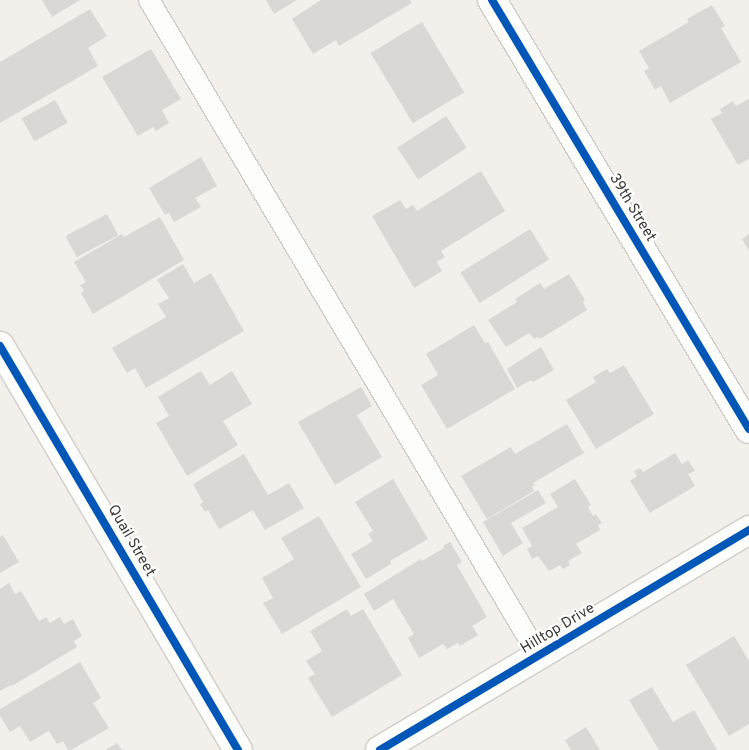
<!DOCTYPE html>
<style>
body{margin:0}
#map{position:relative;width:749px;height:750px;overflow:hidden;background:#f3f0ec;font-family:Overpass,sans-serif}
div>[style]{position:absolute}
.building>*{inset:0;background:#d9d8d4;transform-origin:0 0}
.roads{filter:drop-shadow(1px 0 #d0ceca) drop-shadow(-1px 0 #d0ceca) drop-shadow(0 1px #d0ceca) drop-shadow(0 -1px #d0ceca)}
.service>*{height:20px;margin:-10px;padding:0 10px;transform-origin:10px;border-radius:10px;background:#fdfdfc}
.minor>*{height:28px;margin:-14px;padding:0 14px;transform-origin:14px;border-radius:14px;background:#fdfdfc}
.tertiary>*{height:28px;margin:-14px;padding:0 14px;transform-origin:14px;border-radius:14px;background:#fdfdfc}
.cycleway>*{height:8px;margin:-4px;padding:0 4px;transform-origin:4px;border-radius:4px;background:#0057b8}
span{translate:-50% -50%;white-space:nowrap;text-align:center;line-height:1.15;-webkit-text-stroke:4px #fff;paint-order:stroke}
.street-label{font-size:15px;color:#3e3c39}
</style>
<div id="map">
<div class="building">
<i style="clip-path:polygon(42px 0,80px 0,52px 17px)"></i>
<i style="clip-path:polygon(266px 0,297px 0,274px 14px)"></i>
<i style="clip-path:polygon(321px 0,410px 0,412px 3px,339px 46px,336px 40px,313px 54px,292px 19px)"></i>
<i style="clip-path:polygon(712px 5px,725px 26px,721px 28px,741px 62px,670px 103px,661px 86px,655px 90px,644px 71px,649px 68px,639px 51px,689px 22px,687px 19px)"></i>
<i style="clip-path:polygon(90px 9px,107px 36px,88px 48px,98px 66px,0 123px,0 62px)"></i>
<i style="left:422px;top:22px;width:82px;height:60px;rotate:59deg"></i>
<i style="clip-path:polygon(151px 49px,181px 99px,162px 110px,169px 123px,156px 131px,153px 127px,138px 136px,102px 77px)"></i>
<i style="clip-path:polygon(749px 99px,749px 159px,738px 165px,711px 119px,722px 113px,720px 109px,733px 101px,736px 106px)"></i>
<i style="left:55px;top:100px;width:26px;height:38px;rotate:61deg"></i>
<i style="left:446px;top:116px;width:38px;height:58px;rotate:57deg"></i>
<i style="clip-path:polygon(201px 157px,217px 186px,195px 198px,201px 207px,174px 222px,169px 213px,165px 215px,149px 188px)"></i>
<i style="clip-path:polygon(481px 171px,505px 211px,441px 251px,445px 257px,437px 262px,442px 271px,414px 288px,372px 216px,400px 200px,406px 209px,413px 205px,417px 211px)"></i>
<i style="left:107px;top:214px;width:24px;height:47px;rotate:62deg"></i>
<i style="clip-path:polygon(160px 217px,184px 260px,93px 314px,81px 293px,84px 291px,80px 285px,86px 282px,74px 262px,122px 234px,124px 237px)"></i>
<i style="left:530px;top:229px;width:36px;height:82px;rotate:58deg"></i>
<i style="clip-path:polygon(749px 234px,749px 251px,742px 239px)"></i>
<i style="clip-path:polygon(183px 264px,194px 283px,211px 273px,244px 331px,146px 388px,135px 368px,127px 373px,112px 348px,166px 317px,158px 304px,169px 298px,157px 280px)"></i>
<i style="clip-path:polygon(569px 274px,585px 300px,583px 302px,587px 310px,540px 339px,538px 337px,534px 339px,529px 333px,506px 347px,488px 320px,517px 302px,515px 299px,540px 283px,544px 289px)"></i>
<i style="clip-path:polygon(474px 325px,485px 343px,488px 342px,515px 389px,447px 429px,421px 385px,438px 375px,426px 354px)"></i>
<i style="clip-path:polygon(541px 347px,554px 370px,533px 382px,531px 380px,517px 388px,507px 369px)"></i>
<i style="clip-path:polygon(624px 365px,654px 414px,596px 449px,566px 400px,596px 382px,593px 377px,607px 369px,610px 373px)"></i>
<i style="clip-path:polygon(201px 371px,210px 385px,232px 371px,252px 404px,223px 421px,238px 445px,187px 476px,156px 423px,169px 416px,158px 397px)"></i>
<i style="clip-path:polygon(361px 387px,372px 406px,357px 415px,382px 457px,335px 485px,298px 422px)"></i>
<i style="clip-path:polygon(567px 424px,584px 453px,533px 483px,535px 485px,532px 487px,534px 491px,487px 519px,461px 476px,511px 447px,515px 454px)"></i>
<i style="clip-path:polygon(675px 453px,682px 464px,688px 460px,695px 471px,688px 474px,695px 486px,650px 513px,630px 481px,637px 476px,634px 471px,640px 468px,643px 472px)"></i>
<i style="clip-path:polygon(244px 454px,268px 495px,289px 483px,304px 508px,265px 530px,253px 510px,219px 529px,208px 510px,205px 512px,200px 504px,203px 502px,193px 484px)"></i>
<i style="clip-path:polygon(393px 479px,428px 539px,390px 561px,391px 564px,366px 579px,351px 554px,373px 541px,368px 534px,373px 531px,355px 502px)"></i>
<i style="clip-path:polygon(575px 479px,591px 505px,588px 507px,593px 516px,596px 514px,602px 523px,598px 525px,600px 530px,576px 544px,582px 553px,568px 561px,570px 565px,563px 569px,560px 565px,549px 571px,538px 556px,532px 559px,527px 549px,532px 546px,522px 528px,558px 507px,550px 494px)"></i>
<i style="clip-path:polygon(538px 490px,546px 503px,511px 523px,523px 543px,503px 556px,483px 522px)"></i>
<i style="clip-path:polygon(319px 516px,361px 587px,282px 634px,263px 603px,273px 598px,262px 578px,294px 559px,281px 538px)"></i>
<i style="clip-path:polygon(3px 535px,19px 562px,0 573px,0 537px)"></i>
<i style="clip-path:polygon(450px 542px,462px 562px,457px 565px,487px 617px,472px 626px,478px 635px,460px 646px,458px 643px,447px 649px,443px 644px,419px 658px,408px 638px,414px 634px,393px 599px,374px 611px,364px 594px,421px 559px,422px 561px,444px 548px,443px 546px)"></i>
<i style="clip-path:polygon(9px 583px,15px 594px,21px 591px,39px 621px,46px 617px,50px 623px,60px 617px,64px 624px,73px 619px,82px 636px,74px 641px,77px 647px,12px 686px,11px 685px,0 691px,0 589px)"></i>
<i style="clip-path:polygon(347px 609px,351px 616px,363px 609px,402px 675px,332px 717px,308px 678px,315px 674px,306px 661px,322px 651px,310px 631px)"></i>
<i style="clip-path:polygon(734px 636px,749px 661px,749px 724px,729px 736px,686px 665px)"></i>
<i style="clip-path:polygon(80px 662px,101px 698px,93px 703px,109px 728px,71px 750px,68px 750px,63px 741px,57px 744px,49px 731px,30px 742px,20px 726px,10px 732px,0 716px,0 709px)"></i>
<i style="clip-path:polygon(652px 687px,673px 722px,694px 710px,717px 750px,659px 750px,629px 700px)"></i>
<i style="clip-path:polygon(586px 727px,600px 750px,571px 750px,565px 740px)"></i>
<i style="clip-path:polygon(117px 743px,122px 750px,106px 750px)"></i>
</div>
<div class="roads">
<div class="service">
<i style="left:149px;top:0;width:763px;rotate:59.27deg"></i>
</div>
<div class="minor">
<i style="left:492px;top:0;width:500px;rotate:59.08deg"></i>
<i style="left:0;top:346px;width:469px;rotate:59.5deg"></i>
</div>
<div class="tertiary">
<i style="left:380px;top:750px;width:430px;rotate:-30.8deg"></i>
</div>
</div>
<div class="cycleway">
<i style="left:492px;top:0;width:500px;rotate:59.08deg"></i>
<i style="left:0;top:346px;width:469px;rotate:59.5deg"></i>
<i style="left:380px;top:750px;width:430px;rotate:-30.8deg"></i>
</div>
<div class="street-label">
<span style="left:632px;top:208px;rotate:59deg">39th Street</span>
<span style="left:131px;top:541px;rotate:60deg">Quail Street</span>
<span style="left:558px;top:629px;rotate:-31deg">Hilltop Drive</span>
</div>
</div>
